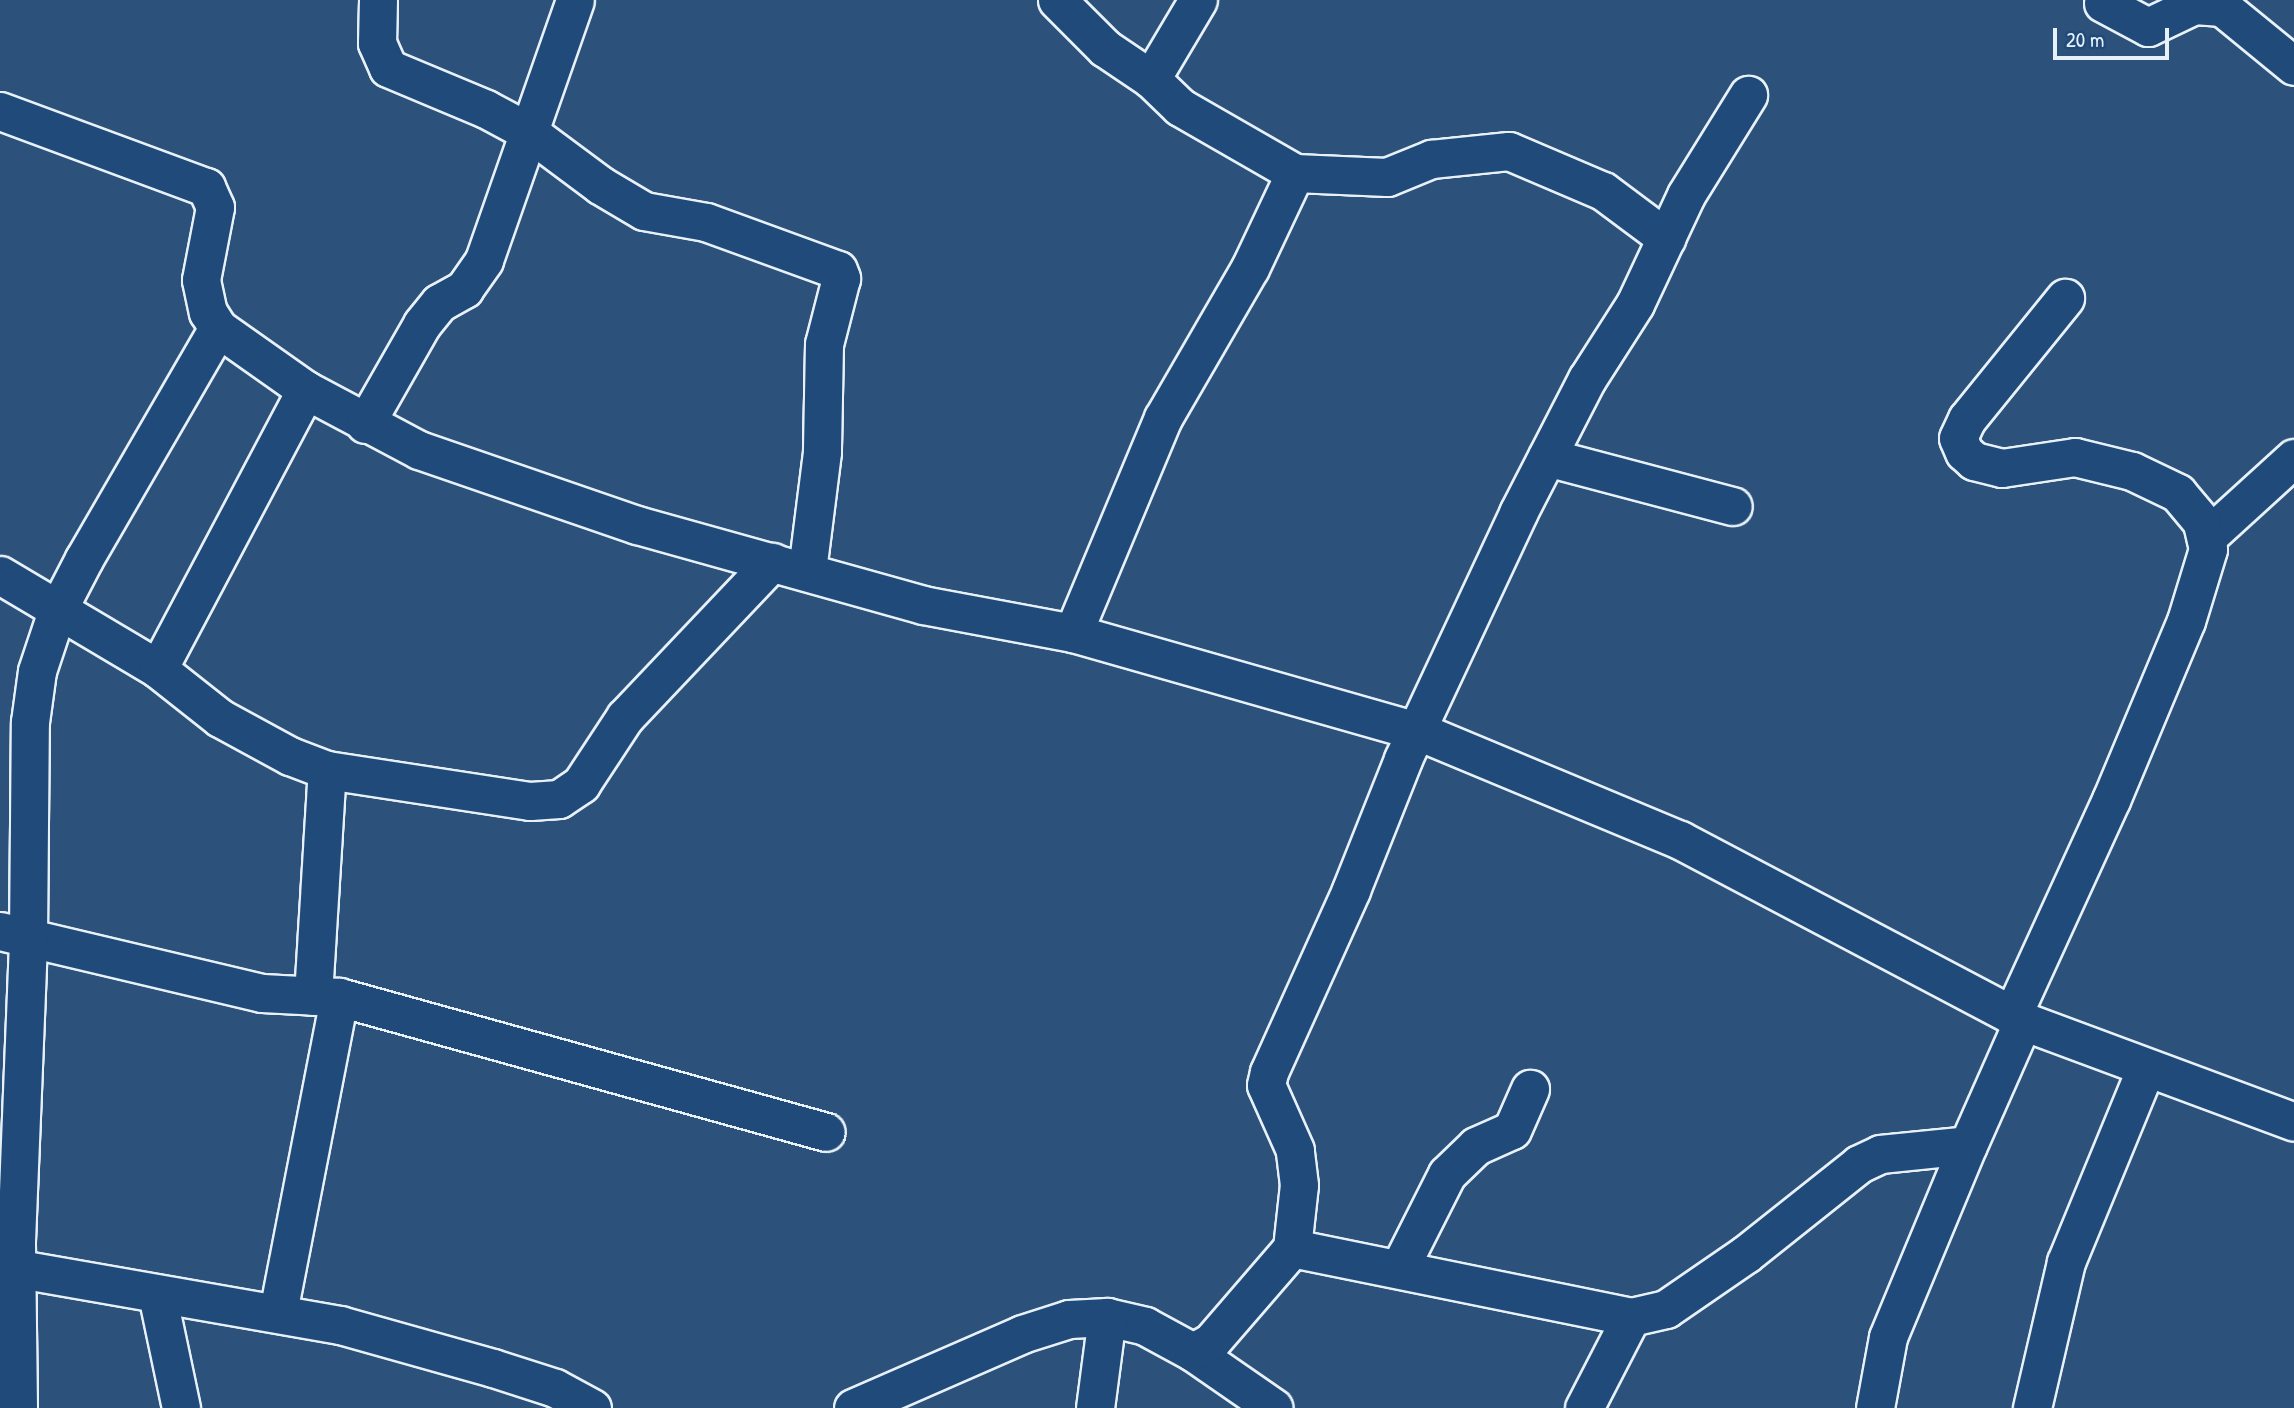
<!DOCTYPE html>
<style>
body{margin:0}
#map{position:relative;width:2294px;height:1408px;overflow:hidden;background:#2c517b;font-family:"Patrick Hand",sans-serif}
div>[style]{position:absolute}
.roads{filter:drop-shadow(2px 0 #e8f1f8) drop-shadow(-2px 0 #e8f1f8) drop-shadow(0 2px #e8f1f8) drop-shadow(0 -2px #e8f1f8)}
.minor>*{height:37px;margin:-18.5px;padding:0 18.5px;transform-origin:18.5px;border-radius:18.5px;background:#1f4a7a}
span{translate:-50% -50%;white-space:nowrap;text-align:center;line-height:1.15;-webkit-text-stroke:7px #1f4a7a;paint-order:stroke}
.scale{position:absolute;left:2053px;top:28px;width:116px;height:32px;box-sizing:border-box;border:4px solid #e8f1f8;border-top:0;padding-left:9px;font-size:21px;line-height:24px;white-space:nowrap;color:#e8f1f8;-webkit-text-stroke:5px #1f4a7a;paint-order:stroke}
</style>
<div id="map">
<div class="roads">
<div class="minor">
<i style="left:378px;top:0;width:43px;rotate:91.3deg"></i>
<i style="left:377px;top:43px;width:27px;rotate:66deg"></i>
<i style="left:388px;top:68px;width:106px;rotate:22.7deg"></i>
<i style="left:486px;top:109px;width:49px;rotate:28.1deg"></i>
<i style="left:529px;top:132px;width:89px;rotate:36.7deg"></i>
<i style="left:600px;top:185px;width:51px;rotate:30.6deg"></i>
<i style="left:644px;top:211px;width:63px;rotate:10.1deg"></i>
<i style="left:706px;top:222px;width:140px;rotate:20deg"></i>
<i style="left:838px;top:270px;width:9px;rotate:69deg"></i>
<i style="left:841px;top:278px;width:68px;rotate:104.4deg"></i>
<i style="left:824px;top:344px;width:108px;rotate:91.1deg"></i>
<i style="left:822px;top:452px;width:120px;rotate:97.2deg"></i>
<i style="left:1057px;top:0;width:68px;rotate:45deg"></i>
<i style="left:1105px;top:48px;width:55px;rotate:34deg"></i>
<i style="left:1151px;top:79px;width:40px;rotate:44deg"></i>
<i style="left:1180px;top:107px;width:133px;rotate:29.9deg"></i>
<i style="left:1295px;top:173px;width:92px;rotate:2.5deg"></i>
<i style="left:1387px;top:177px;width:48px;rotate:-22.2deg"></i>
<i style="left:1431px;top:159px;width:78px;rotate:-5.9deg"></i>
<i style="left:1509px;top:151px;width:102px;rotate:23.1deg"></i>
<i style="left:1603px;top:191px;width:79px;rotate:36.7deg"></i>
<i style="left:2103px;top:3px;width:51px;rotate:28.1deg"></i>
<i style="left:2148px;top:27px;width:51px;rotate:-25.6deg"></i>
<i style="left:2194px;top:5px;width:28px;rotate:4deg"></i>
<i style="left:2222px;top:7px;width:93px;rotate:39.3deg"></i>
<i style="left:1151px;top:79px;width:92px;rotate:-59.3deg"></i>
<i style="left:0;top:111px;width:220px;rotate:20.3deg"></i>
<i style="left:206px;top:187px;width:22px;rotate:66deg"></i>
<i style="left:215px;top:207px;width:74px;rotate:100.9deg"></i>
<i style="left:201px;top:280px;width:33px;rotate:78deg"></i>
<i style="left:208px;top:312px;width:19px;rotate:58deg"></i>
<i style="left:218px;top:328px;width:108px;rotate:35.2deg"></i>
<i style="left:306px;top:390px;width:128px;rotate:28deg"></i>
<i style="left:419px;top:450px;width:231px;rotate:19deg"></i>
<i style="left:637px;top:525px;width:297px;rotate:15.6deg"></i>
<i style="left:923px;top:605px;width:153px;rotate:10.6deg"></i>
<i style="left:1073px;top:633px;width:359px;rotate:15.9deg"></i>
<i style="left:1418px;top:731px;width:284px;rotate:22.6deg"></i>
<i style="left:1680px;top:840px;width:388px;rotate:27.8deg"></i>
<i style="left:2023px;top:1021px;width:289px;rotate:20.4deg"></i>
<i style="left:365px;top:424px;width:115px;rotate:-60.3deg"></i>
<i style="left:422px;top:324px;width:27px;rotate:-51deg"></i>
<i style="left:439px;top:303px;width:29px;rotate:-29deg"></i>
<i style="left:464px;top:289px;width:35px;rotate:-55deg"></i>
<i style="left:484px;top:260px;width:275px;rotate:-70.7deg"></i>
<i style="left:1547px;top:457px;width:192px;rotate:14.8deg"></i>
<i style="left:2206px;top:538px;width:119px;rotate:-42.3deg"></i>
<i style="left:0;top:575px;width:184px;rotate:30.7deg"></i>
<i style="left:158px;top:669px;width:79px;rotate:38.3deg"></i>
<i style="left:220px;top:718px;width:80px;rotate:28.5deg"></i>
<i style="left:290px;top:756px;width:40px;rotate:21deg"></i>
<i style="left:327px;top:770px;width:205px;rotate:8.7deg"></i>
<i style="left:530px;top:801px;width:29px;rotate:-4deg"></i>
<i style="left:559px;top:799px;width:27px;rotate:-34deg"></i>
<i style="left:581px;top:784px;width:80px;rotate:-56.7deg"></i>
<i style="left:625px;top:717px;width:214px;rotate:-46.5deg"></i>
<i style="left:1073px;top:633px;width:233px;rotate:-67.3deg"></i>
<i style="left:1163px;top:418px;width:173px;rotate:-59.9deg"></i>
<i style="left:1250px;top:268px;width:105px;rotate:-64.7deg"></i>
<i style="left:158px;top:669px;width:316px;rotate:-62.1deg"></i>
<i style="left:0;top:931px;width:269px;rotate:13.3deg"></i>
<i style="left:262px;top:993px;width:77px;rotate:3deg"></i>
<i style="left:339px;top:997px;width:505px;rotate:15.49deg"></i>
<i style="left:313px;top:996px;width:226px;rotate:-86.5deg"></i>
<i style="left:2012px;top:1016px;width:238px;rotate:-65.4deg"></i>
<i style="left:2111px;top:800px;width:194px;rotate:-67.3deg"></i>
<i style="left:2186px;top:621px;width:75px;rotate:-73deg"></i>
<i style="left:2208px;top:549px;width:28px;rotate:-103deg"></i>
<i style="left:2202px;top:522px;width:38px;rotate:-130deg"></i>
<i style="left:2178px;top:493px;width:51px;rotate:-154.4deg"></i>
<i style="left:2132px;top:471px;width:59px;rotate:-166.2deg"></i>
<i style="left:2075px;top:457px;width:74px;rotate:171.4deg"></i>
<i style="left:2002px;top:468px;width:29px;rotate:-166deg"></i>
<i style="left:1974px;top:461px;width:13px;rotate:-138deg"></i>
<i style="left:1964px;top:452px;width:15px;rotate:-113deg"></i>
<i style="left:1958px;top:438px;width:21px;rotate:-65deg"></i>
<i style="left:1967px;top:419px;width:156px;rotate:-51deg"></i>
<i style="left:1292px;top:1248px;width:346px;rotate:11.5deg"></i>
<i style="left:1631px;top:1317px;width:36px;rotate:-13deg"></i>
<i style="left:1666px;top:1309px;width:97px;rotate:-34.5deg"></i>
<i style="left:1746px;top:1254px;width:144px;rotate:-38.5deg"></i>
<i style="left:1859px;top:1164px;width:23px;rotate:-25deg"></i>
<i style="left:1880px;top:1154px;width:88px;rotate:-5.8deg"></i>
<i style="left:1968px;top:1145px;width:136px;rotate:-66.1deg"></i>
<i style="left:19px;top:1269px;width:326px;rotate:9.9deg"></i>
<i style="left:340px;top:1325px;width:159px;rotate:15.7deg"></i>
<i style="left:493px;top:1368px;width:65px;rotate:17.9deg"></i>
<i style="left:555px;top:1388px;width:42px;rotate:28.4deg"></i>
<i style="left:1399px;top:1269px;width:106px;rotate:-63.2deg"></i>
<i style="left:1447px;top:1174px;width:40px;rotate:-44deg"></i>
<i style="left:1476px;top:1146px;width:39px;rotate:-24deg"></i>
<i style="left:1512px;top:1130px;width:45px;rotate:-66.3deg"></i>
<i style="left:157px;top:1294px;width:116px;rotate:78.1deg"></i>
<i style="left:278px;top:1312px;width:321px;rotate:-79deg"></i>
<i style="left:1193px;top:1352px;width:98px;rotate:34.7deg"></i>
<i style="left:18px;top:1408px;width:167px;rotate:-90.7deg"></i>
<i style="left:16px;top:1241px;width:303px;rotate:-87.7deg"></i>
<i style="left:28px;top:938px;width:216px;rotate:-89.5deg"></i>
<i style="left:30px;top:722px;width:51px;rotate:-82.2deg"></i>
<i style="left:37px;top:671px;width:63px;rotate:-71.6deg"></i>
<i style="left:57px;top:611px;width:59px;rotate:-62.6deg"></i>
<i style="left:84px;top:559px;width:267px;rotate:-59.9deg"></i>
<i style="left:853px;top:1408px;width:184px;rotate:-23.6deg"></i>
<i style="left:1022px;top:1334px;width:49px;rotate:-17.7deg"></i>
<i style="left:1069px;top:1319px;width:38px;rotate:-3deg"></i>
<i style="left:1107px;top:1317px;width:39px;rotate:13deg"></i>
<i style="left:1145px;top:1326px;width:55px;rotate:28.4deg"></i>
<i style="left:1193px;top:1352px;width:21px;rotate:-29deg"></i>
<i style="left:1211px;top:1342px;width:124px;rotate:-49.2deg"></i>
<i style="left:1292px;top:1248px;width:63px;rotate:-83.7deg"></i>
<i style="left:1299px;top:1185px;width:35px;rotate:-97deg"></i>
<i style="left:1295px;top:1150px;width:71px;rotate:-114deg"></i>
<i style="left:1266px;top:1085px;width:13px;rotate:-77deg"></i>
<i style="left:1269px;top:1072px;width:200px;rotate:-65.7deg"></i>
<i style="left:1351px;top:890px;width:141px;rotate:-68.3deg"></i>
<i style="left:1403px;top:759px;width:272px;rotate:-64.9deg"></i>
<i style="left:1518px;top:513px;width:151px;rotate:-62.8deg"></i>
<i style="left:1587px;top:379px;width:89px;rotate:-57.4deg"></i>
<i style="left:1635px;top:304px;width:120px;rotate:-64.9deg"></i>
<i style="left:1686px;top:195px;width:118px;rotate:-58.2deg"></i>
<i style="left:1095px;top:1408px;width:92px;rotate:-82.5deg"></i>
<i style="left:1584px;top:1408px;width:102px;rotate:-62.7deg"></i>
<i style="left:1875px;top:1408px;width:72px;rotate:-79.6deg"></i>
<i style="left:1888px;top:1337px;width:208px;rotate:-67.4deg"></i>
<i style="left:2032px;top:1408px;width:150px;rotate:-76.9deg"></i>
<i style="left:2066px;top:1262px;width:208px;rotate:-67.6deg"></i>
</div>
</div>
<div class="scale">20 m</div>
</div>
